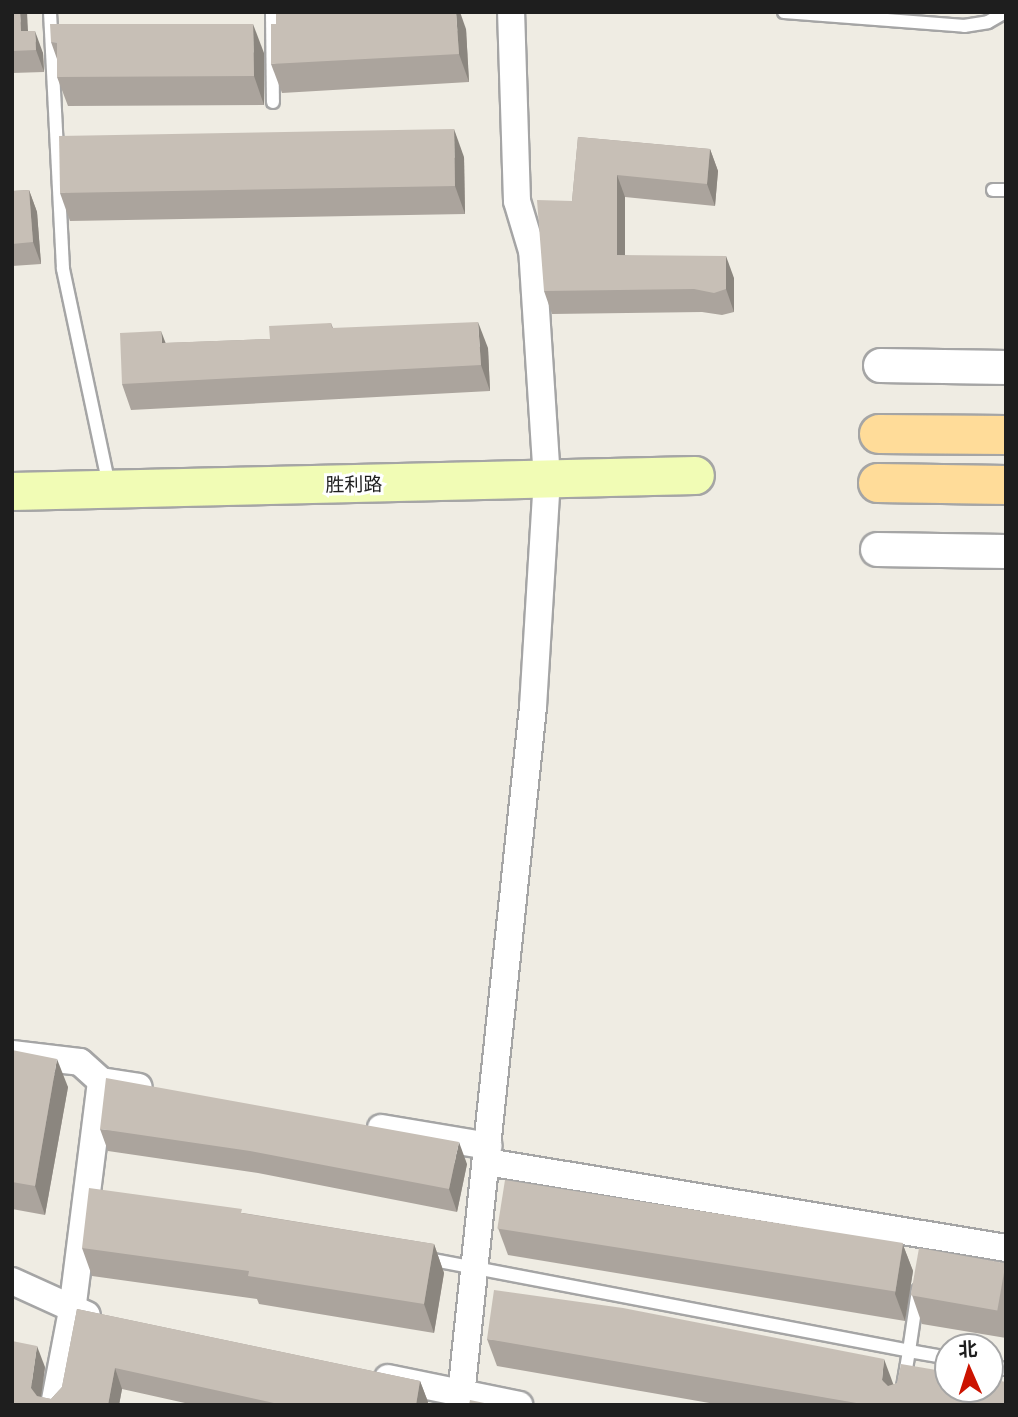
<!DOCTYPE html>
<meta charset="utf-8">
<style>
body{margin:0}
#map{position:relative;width:1018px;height:1417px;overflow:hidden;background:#efece3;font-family:"Golos Text","Noto Sans SC",sans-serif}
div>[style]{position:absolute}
.roads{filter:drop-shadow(2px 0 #a5a5a5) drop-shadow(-2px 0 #a5a5a5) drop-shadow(0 2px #a5a5a5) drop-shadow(0 -2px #a5a5a5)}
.service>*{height:12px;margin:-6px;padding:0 6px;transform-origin:6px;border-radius:6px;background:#fff}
.minor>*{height:26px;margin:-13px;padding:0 13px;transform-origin:13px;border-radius:13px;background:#fff}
.tertiary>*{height:33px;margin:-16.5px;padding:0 16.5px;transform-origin:16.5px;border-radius:16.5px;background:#fff}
.secondary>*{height:37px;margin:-18.5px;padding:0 18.5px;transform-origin:18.5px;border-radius:18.5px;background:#f1fcb5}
.primary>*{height:38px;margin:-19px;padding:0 19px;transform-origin:19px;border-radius:19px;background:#ffdc99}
.wall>*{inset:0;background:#aba49d}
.shaded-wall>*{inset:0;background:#8b867f}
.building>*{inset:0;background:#c7bfb6;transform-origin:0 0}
span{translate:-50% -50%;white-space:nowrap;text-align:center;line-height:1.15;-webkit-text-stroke:6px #fff;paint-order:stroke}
.street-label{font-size:19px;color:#1e1e1e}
.frame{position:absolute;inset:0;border:14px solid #1e1e1e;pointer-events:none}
.north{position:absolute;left:934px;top:1333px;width:70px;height:70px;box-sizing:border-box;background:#fff;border:2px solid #a5a5a5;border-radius:50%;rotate:357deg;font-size:19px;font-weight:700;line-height:28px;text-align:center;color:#1e1e1e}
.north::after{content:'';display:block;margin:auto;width:24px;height:32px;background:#cc1300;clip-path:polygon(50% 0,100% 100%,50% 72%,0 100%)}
</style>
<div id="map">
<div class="roads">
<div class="service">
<i style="left:50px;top:12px;width:257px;rotate:87.1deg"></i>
<i style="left:63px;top:269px;width:222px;rotate:78deg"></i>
<i style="left:272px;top:12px;width:90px;rotate:89.4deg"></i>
<i style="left:784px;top:12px;width:181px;rotate:4.4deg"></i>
<i style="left:964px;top:26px;width:24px;rotate:-9deg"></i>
<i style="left:988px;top:22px;width:20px;rotate:-30deg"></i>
<i style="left:993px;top:190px;width:13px"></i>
<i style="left:423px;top:1258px;width:495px;rotate:10.8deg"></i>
<i style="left:909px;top:1351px;width:55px;rotate:99.5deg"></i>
<i style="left:918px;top:1290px;width:62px;rotate:98.4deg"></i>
<i style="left:909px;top:1351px;width:40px;rotate:10deg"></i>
<i style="left:990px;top:1366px;width:16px;rotate:11deg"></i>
</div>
<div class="minor">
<i style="left:12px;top:1054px;width:68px;rotate:6.7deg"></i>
<i style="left:80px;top:1062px;width:28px;rotate:42deg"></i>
<i style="left:381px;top:1128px;width:109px;rotate:9.5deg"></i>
<i style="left:487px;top:1162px;width:526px;rotate:9.41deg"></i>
<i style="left:12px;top:1281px;width:82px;rotate:24.4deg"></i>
<i style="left:388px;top:1378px;width:134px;rotate:11.6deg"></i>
<i style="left:54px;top:1405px;width:96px;rotate:-79.2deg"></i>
<i style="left:72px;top:1311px;width:232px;rotate:-82.8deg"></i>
<i style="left:101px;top:1081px;width:38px;rotate:9deg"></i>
<i style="left:460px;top:1405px;width:702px;rotate:-84.03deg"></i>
<i style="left:533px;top:707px;width:227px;rotate:-86.5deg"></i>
<i style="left:547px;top:480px;width:229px;rotate:-93.7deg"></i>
<i style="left:532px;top:251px;width:52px;rotate:-106.7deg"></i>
<i style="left:517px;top:201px;width:189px;rotate:-91.8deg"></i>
</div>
<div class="tertiary">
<i style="left:880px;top:365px;width:126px;rotate:0.9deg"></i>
<i style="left:877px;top:549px;width:129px;rotate:0.9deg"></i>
</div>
<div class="secondary">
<i style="left:12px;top:491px;width:683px;rotate:-1.34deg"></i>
</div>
<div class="primary">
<i style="left:879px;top:434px;width:127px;rotate:0.5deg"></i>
<i style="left:878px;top:483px;width:128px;rotate:0.9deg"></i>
</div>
</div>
<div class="wall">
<i style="clip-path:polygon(12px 12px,28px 31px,43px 53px,44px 72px,12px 73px)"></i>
<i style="clip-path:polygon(466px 29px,469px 82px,282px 93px,271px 64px)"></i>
<i style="clip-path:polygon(51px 42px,264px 53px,264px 105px,68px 106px,57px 77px,57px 59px)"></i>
<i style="clip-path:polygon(578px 137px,710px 149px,718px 171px,715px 206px,625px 197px,625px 255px,734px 278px,734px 312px,722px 315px,702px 312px,552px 314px,544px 291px,572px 201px)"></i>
<i style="clip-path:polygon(464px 157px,465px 214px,70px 221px,60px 193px)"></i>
<i style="clip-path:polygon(29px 190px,37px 212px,41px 264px,12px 266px,12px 191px)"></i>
<i style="clip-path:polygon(331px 323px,333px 328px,488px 348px,490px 391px,131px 410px,122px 384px,166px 343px,270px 339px)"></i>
<i style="clip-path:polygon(12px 1050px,68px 1087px,45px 1215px,12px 1209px)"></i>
<i style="clip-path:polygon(100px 1129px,467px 1164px,457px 1212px,258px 1173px,108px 1151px)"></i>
<i style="clip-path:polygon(243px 1213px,434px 1244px,444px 1273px,434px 1333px,259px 1304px,257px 1299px,92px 1276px,82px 1248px)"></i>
<i style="clip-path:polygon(498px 1228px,903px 1245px,913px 1271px,905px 1321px,508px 1255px)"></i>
<i style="clip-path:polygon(1006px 1263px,1006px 1338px,922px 1324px,912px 1295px)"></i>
<i style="clip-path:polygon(77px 1309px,420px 1381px,428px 1402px,427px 1405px,194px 1405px,122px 1389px,119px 1405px,12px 1405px,45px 1367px,41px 1397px,51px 1399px,62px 1387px)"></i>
<i style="clip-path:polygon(487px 1339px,894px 1384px,1006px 1405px,721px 1405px,497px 1366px)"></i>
</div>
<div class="shaded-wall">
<i style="clip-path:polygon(20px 12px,27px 12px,29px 50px,21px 31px)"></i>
<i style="clip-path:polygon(456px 12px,460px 12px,466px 29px,469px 82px,459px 54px)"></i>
<i style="clip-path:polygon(253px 24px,264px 53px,264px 105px,254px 76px)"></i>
<i style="clip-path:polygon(35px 31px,43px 53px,44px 72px,36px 50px)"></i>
<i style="clip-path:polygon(454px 129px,464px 157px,465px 214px,455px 186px)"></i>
<i style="clip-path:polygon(710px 149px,718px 171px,715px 206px,707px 184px)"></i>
<i style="clip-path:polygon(617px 175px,625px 197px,625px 277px,617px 255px)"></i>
<i style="clip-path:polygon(29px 190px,37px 212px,41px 264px,33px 242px)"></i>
<i style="clip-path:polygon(726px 256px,734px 278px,734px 312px,726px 289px)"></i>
<i style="clip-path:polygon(478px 322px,488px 348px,490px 391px,481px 365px)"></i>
<i style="clip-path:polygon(161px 331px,171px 357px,162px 343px)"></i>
<i style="clip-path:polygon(57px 1059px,68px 1087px,45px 1215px,35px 1186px)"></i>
<i style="clip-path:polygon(459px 1142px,467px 1164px,457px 1212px,449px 1189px)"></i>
<i style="clip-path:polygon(434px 1244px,444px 1273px,434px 1333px,424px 1304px)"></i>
<i style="clip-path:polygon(903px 1245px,913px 1271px,905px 1321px,895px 1294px)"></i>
<i style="clip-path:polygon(37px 1346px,45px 1367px,40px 1405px,31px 1388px)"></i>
<i style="clip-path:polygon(884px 1359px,894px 1386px,892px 1405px,882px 1380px)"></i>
<i style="clip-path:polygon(115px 1368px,122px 1389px,119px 1405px,108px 1405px)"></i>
<i style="clip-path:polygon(420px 1381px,428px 1402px,427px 1405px,416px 1405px)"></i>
</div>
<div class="building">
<i style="clip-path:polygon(12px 12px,20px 12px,21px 31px,35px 31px,36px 50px,12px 51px)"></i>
<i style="clip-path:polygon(276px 12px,456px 12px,459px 54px,271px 64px,271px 24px,276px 24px)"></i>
<i style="clip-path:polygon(50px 24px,253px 24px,254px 76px,57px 77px,57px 42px,51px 42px)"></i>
<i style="left:454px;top:129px;width:57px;height:395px;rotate:89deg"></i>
<i style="clip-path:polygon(578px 137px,710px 149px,707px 184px,617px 175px,617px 255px,726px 256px,726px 289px,714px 293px,694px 289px,544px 291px,537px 200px,572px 201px)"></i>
<i style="clip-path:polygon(29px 190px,33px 242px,12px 244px,12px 191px)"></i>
<i style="clip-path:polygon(478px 322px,481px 365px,122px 384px,120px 333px,161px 331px,162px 343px,270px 339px,269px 326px,331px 323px,332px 328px)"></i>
<i style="clip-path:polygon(12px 1050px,57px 1059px,35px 1186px,12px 1182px)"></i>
<i style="clip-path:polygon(106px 1078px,459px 1142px,449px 1189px,250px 1151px,100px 1129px)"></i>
<i style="left:505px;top:1180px;width:403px;height:49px;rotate:9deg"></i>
<i style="clip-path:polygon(89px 1188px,242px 1209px,241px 1213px,434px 1244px,424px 1304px,248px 1276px,249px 1271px,82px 1248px)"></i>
<i style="left:919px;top:1248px;width:88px;height:48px;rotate:10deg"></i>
<i style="clip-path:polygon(494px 1290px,623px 1308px,884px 1359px,882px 1380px,888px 1386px,897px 1383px,901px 1364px,948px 1372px,948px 1389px,990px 1389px,990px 1379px,1006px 1382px,1006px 1405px,868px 1405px,487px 1339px)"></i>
<i style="clip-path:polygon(77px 1309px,420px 1381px,416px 1405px,283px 1405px,115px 1368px,108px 1405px,12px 1405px,12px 1341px,37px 1346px,31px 1388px,37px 1396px,51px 1399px,62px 1387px)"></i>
<i style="clip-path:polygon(470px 1400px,494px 1405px,469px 1405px)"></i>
</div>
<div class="street-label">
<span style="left:354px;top:484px;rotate:-1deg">胜利路</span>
</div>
<div class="frame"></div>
<div class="north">北</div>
</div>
